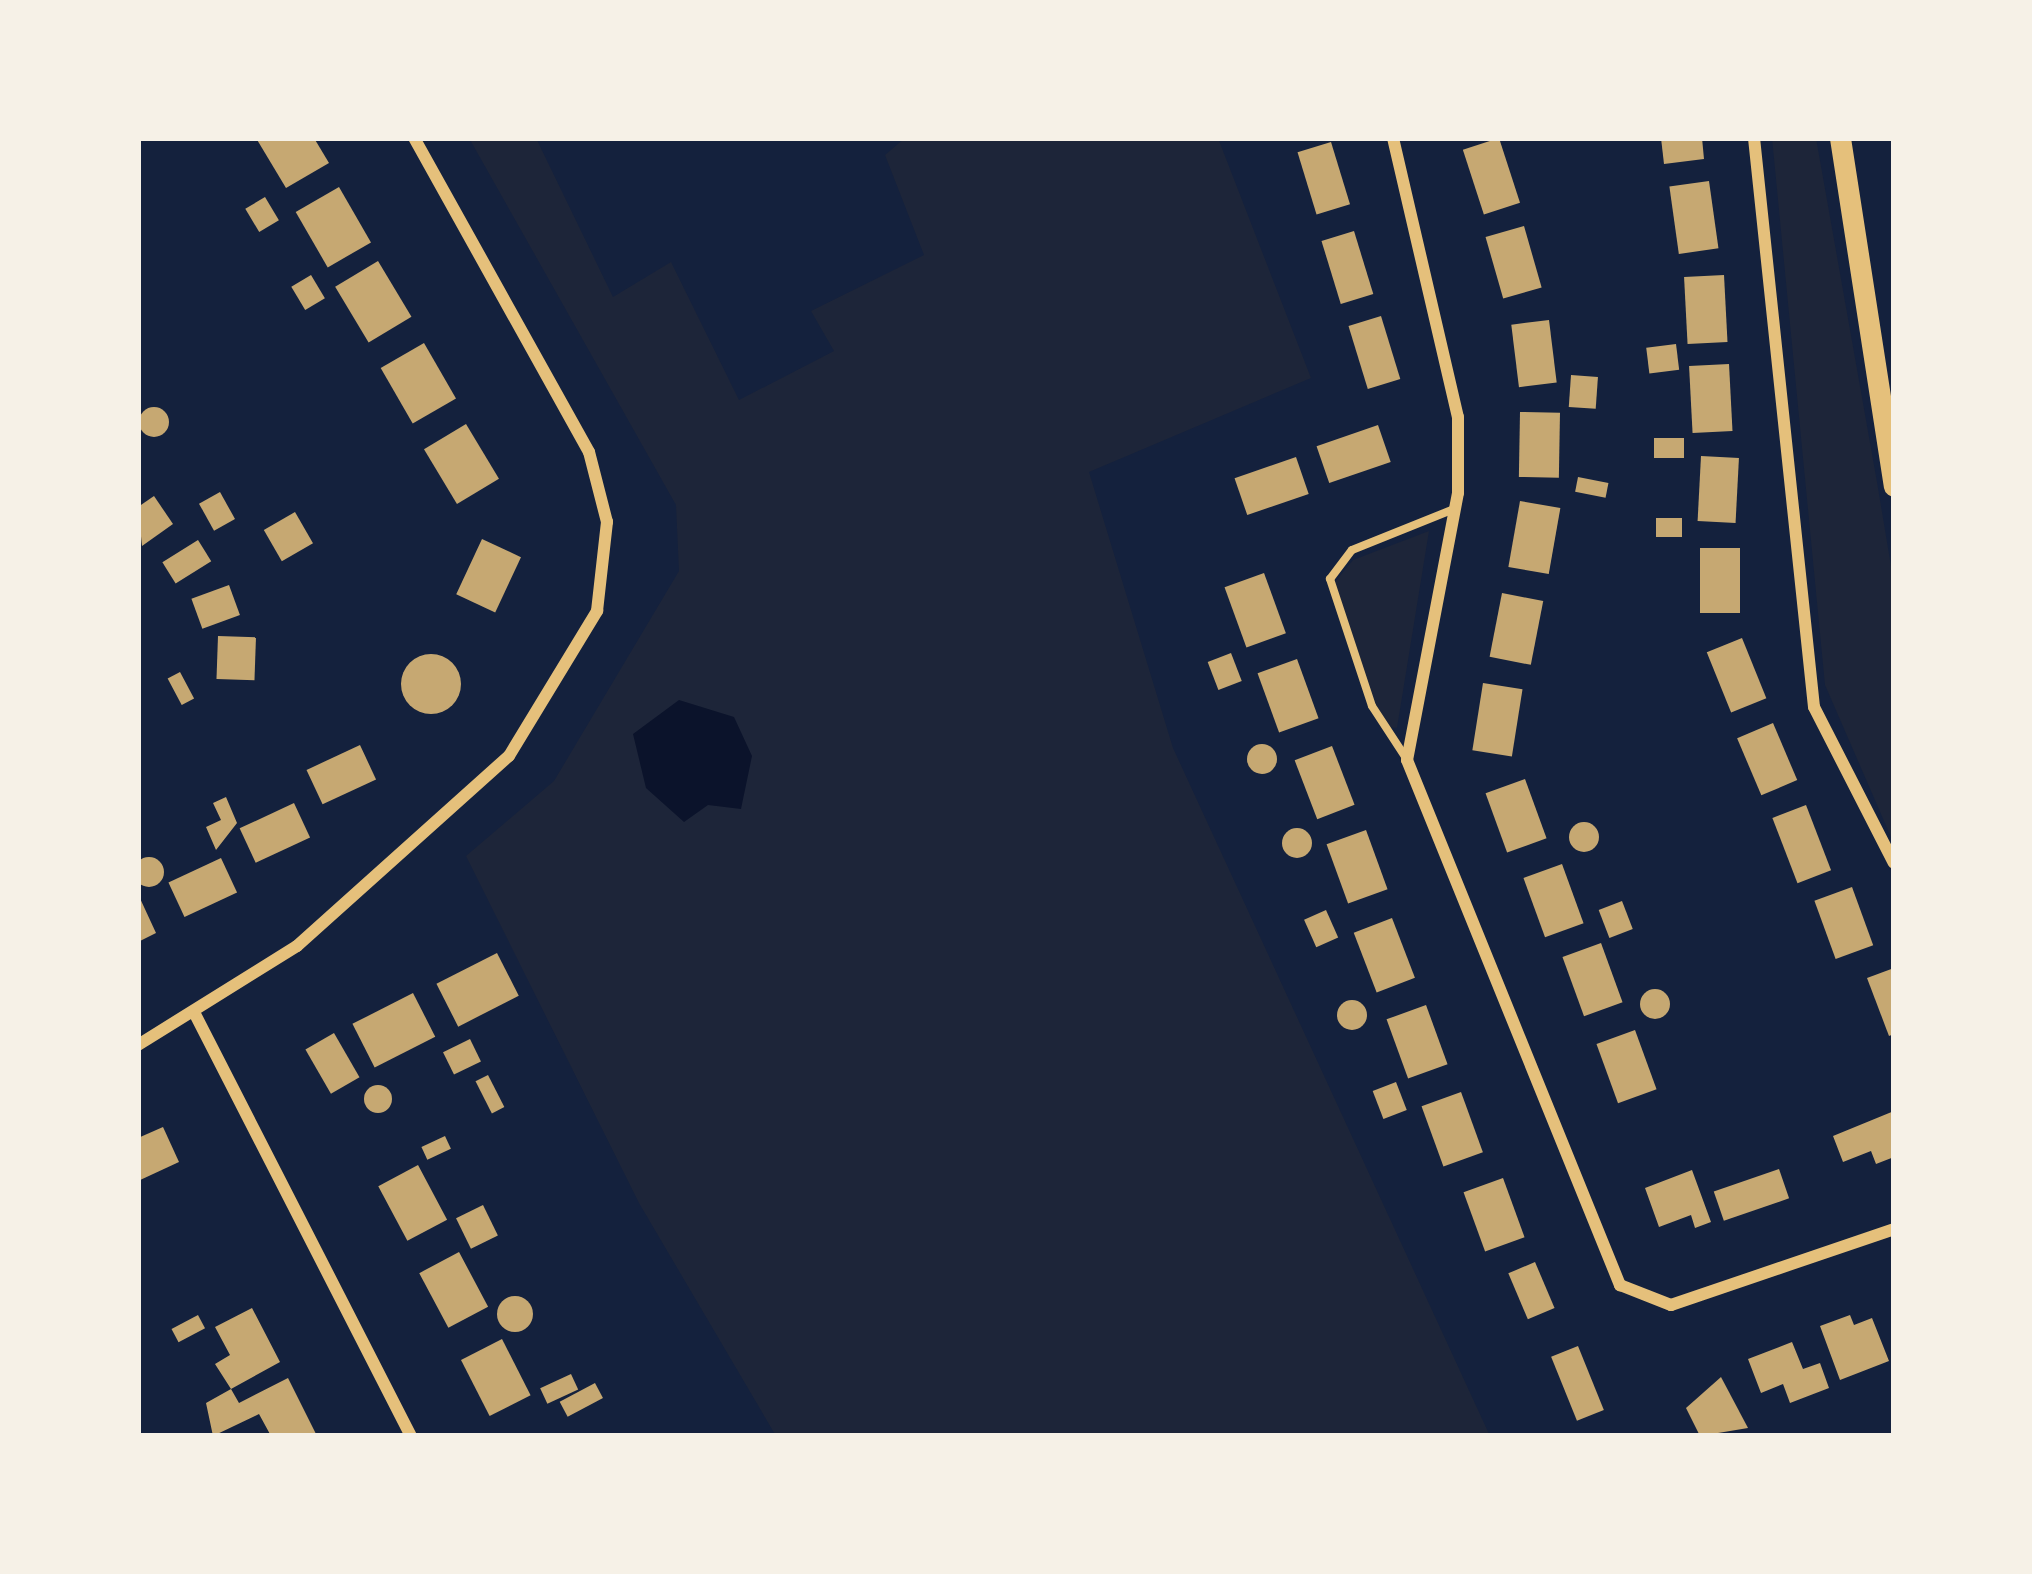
<!DOCTYPE html>
<style>
body{margin:0}
#map{position:relative;width:2032px;height:1574px;overflow:hidden;background:#14213d;font-family:Literata,serif}
div>[style]{position:absolute}
.green>*{inset:0;background:#1d2539}
.water>*{inset:0;background:#0b132b}
.building>*{inset:0;background:#c6a872;transform-origin:0 0}
.round{border-radius:50%}
.service>*{height:8px;margin:-4px;padding:0 4px;transform-origin:4px;border-radius:4px;background:#e5c07b}
.minor>*{height:12px;margin:-6px;padding:0 6px;transform-origin:6px;border-radius:6px;background:#e5c07b}
.tertiary>*{height:21px;margin:-10.5px;padding:0 10.5px;transform-origin:10.5px;border-radius:10.5px;background:#e5c07b}
span{translate:-50% -50%;white-space:nowrap;text-align:center;line-height:1.15;-webkit-text-stroke:12px #f6f1e7;paint-order:stroke}
.frame{position:absolute;inset:0;border:141px solid #f6f1e7;pointer-events:none}
</style>
<div id="map">
<div class="green">
<i style="clip-path:polygon(469px 138px,536px 138px,613px 297px,671px 262px,739px 400px,834px 351px,811px 311px,924px 255px,885px 155px,905px 138px,1218px 138px,1311px 378px,1089px 472px,1173px 748px,1490px 1436px,776px 1436px,639px 1203px,466px 856px,554px 781px,679px 571px,676px 505px)"></i>
<i style="clip-path:polygon(1772px 138px,1816px 138px,1877px 482px,1894px 584px,1894px 844px,1825px 685px)"></i>
<i style="clip-path:polygon(1429px 531px,1397px 728px,1384px 727px,1334px 583px,1353px 560px)"></i>
</div>
<div class="water">
<i style="clip-path:polygon(679px 700px,734px 717px,752px 756px,741px 809px,708px 805px,684px 822px,646px 788px,633px 734px)"></i>
</div>
<div class="building">
<i style="clip-path:polygon(256px 138px,314px 138px,329px 163px,286px 188px)"></i>
<i style="left:1499px;top:138px;width:68px;height:38px;rotate:72deg"></i>
<i style="clip-path:polygon(1661px 138px,1702px 138px,1704px 159px,1664px 164px)"></i>
<i style="left:1331px;top:142px;width:65px;height:35px;rotate:73deg"></i>
<i style="left:1709px;top:181px;width:68px;height:40px;rotate:82deg"></i>
<i style="left:339px;top:187px;width:64px;height:50px;rotate:60deg"></i>
<i style="left:265px;top:197px;width:27px;height:23px;rotate:59deg"></i>
<i style="left:1524px;top:226px;width:64px;height:40px;rotate:74deg"></i>
<i style="left:1354px;top:231px;width:66px;height:34px;rotate:73deg"></i>
<i style="left:378px;top:261px;width:65px;height:50px;rotate:59deg"></i>
<i style="left:311px;top:275px;width:27px;height:23px;rotate:59deg"></i>
<i style="left:1724px;top:275px;width:67px;height:40px;rotate:87deg"></i>
<i style="left:1381px;top:316px;width:66px;height:34px;rotate:73deg"></i>
<i style="left:1549px;top:320px;width:63px;height:38px;rotate:83deg"></i>
<i style="left:424px;top:343px;width:64px;height:50px;rotate:60deg"></i>
<i style="left:1676px;top:344px;width:26px;height:30px;rotate:83deg"></i>
<i style="left:1729px;top:364px;width:67px;height:40px;rotate:87deg"></i>
<i style="left:1571px;top:375px;width:27px;height:32px;rotate:4deg"></i>
<i class="round" style="left:139px;top:407px;width:30px;height:30px"></i>
<i style="left:1520px;top:412px;width:40px;height:65px;rotate:1deg"></i>
<i style="left:466px;top:424px;width:64px;height:49px;rotate:59deg"></i>
<i style="left:1378px;top:425px;width:39px;height:65px;rotate:71deg"></i>
<i style="left:1654px;top:438px;width:30px;height:20px"></i>
<i style="left:1701px;top:456px;width:38px;height:65px;rotate:3deg"></i>
<i style="left:1296px;top:457px;width:39px;height:65px;rotate:71deg"></i>
<i style="left:1578px;top:477px;width:31px;height:15px;rotate:11deg"></i>
<i style="left:220px;top:492px;width:31px;height:24px;rotate:61deg"></i>
<i style="clip-path:polygon(154px 496px,173px 524px,142px 546px,138px 507px)"></i>
<i style="left:1520px;top:501px;width:41px;height:67px;rotate:10deg"></i>
<i style="left:295px;top:512px;width:36px;height:36px;rotate:60deg"></i>
<i style="left:1656px;top:518px;width:26px;height:19px"></i>
<i style="left:482px;top:539px;width:43px;height:61px;rotate:25deg"></i>
<i style="left:198px;top:540px;width:25px;height:42px;rotate:58deg"></i>
<i style="left:1700px;top:548px;width:40px;height:65px"></i>
<i style="left:1264px;top:573px;width:64px;height:42px;rotate:70deg"></i>
<i style="left:229px;top:585px;width:32px;height:40px;rotate:70deg"></i>
<i style="left:1502px;top:593px;width:42px;height:65px;rotate:11deg"></i>
<i style="left:218px;top:636px;width:38px;height:43px;rotate:2deg"></i>
<i style="left:1742px;top:638px;width:65px;height:38px;rotate:68deg"></i>
<i style="left:1231px;top:653px;width:30px;height:25px;rotate:69deg"></i>
<i class="round" style="left:401px;top:654px;width:60px;height:60px"></i>
<i style="left:1297px;top:659px;width:63px;height:42px;rotate:70deg"></i>
<i style="left:180px;top:672px;width:30px;height:14px;rotate:62deg"></i>
<i style="left:1483px;top:683px;width:40px;height:68px;rotate:9deg"></i>
<i style="left:1773px;top:723px;width:62px;height:39px;rotate:67deg"></i>
<i class="round" style="left:1247px;top:744px;width:30px;height:30px"></i>
<i style="left:360px;top:745px;width:38px;height:59px;rotate:65deg"></i>
<i style="left:1332px;top:746px;width:63px;height:40px;rotate:69deg"></i>
<i style="left:1525px;top:779px;width:63px;height:42px;rotate:70deg"></i>
<i style="clip-path:polygon(226px 797px,237px 823px,216px 850px,206px 827px,221px 820px,213px 803px)"></i>
<i style="left:294px;top:803px;width:38px;height:60px;rotate:65deg"></i>
<i style="left:1806px;top:805px;width:70px;height:36px;rotate:69deg"></i>
<i class="round" style="left:1569px;top:822px;width:30px;height:30px"></i>
<i class="round" style="left:1282px;top:828px;width:30px;height:30px"></i>
<i style="left:1366px;top:830px;width:63px;height:42px;rotate:70deg"></i>
<i class="round" style="left:134px;top:857px;width:30px;height:30px"></i>
<i style="left:221px;top:858px;width:38px;height:58px;rotate:65deg"></i>
<i style="left:1562px;top:864px;width:63px;height:41px;rotate:70deg"></i>
<i style="left:1852px;top:887px;width:62px;height:40px;rotate:70deg"></i>
<i style="clip-path:polygon(138px 894px,156px 933px,138px 942px)"></i>
<i style="left:1622px;top:901px;width:30px;height:25px;rotate:69deg"></i>
<i style="left:1326px;top:910px;width:30px;height:24px;rotate:66deg"></i>
<i style="left:1392px;top:918px;width:64px;height:41px;rotate:69deg"></i>
<i style="left:1601px;top:943px;width:63px;height:41px;rotate:70deg"></i>
<i style="left:497px;top:953px;width:48px;height:68px;rotate:63deg"></i>
<i style="clip-path:polygon(1894px 968px,1894px 1034px,1889px 1036px,1867px 978px)"></i>
<i class="round" style="left:1640px;top:989px;width:30px;height:30px"></i>
<i style="left:413px;top:993px;width:49px;height:68px;rotate:63deg"></i>
<i class="round" style="left:1337px;top:1000px;width:30px;height:30px"></i>
<i style="left:1426px;top:1005px;width:63px;height:42px;rotate:70deg"></i>
<i style="left:1635px;top:1030px;width:63px;height:41px;rotate:70deg"></i>
<i style="left:334px;top:1033px;width:51px;height:33px;rotate:60deg"></i>
<i style="left:470px;top:1039px;width:25px;height:30px;rotate:64deg"></i>
<i style="left:488px;top:1075px;width:36px;height:14px;rotate:63deg"></i>
<i style="left:1396px;top:1082px;width:30px;height:25px;rotate:69deg"></i>
<i class="round" style="left:364px;top:1085px;width:28px;height:28px"></i>
<i style="left:1461px;top:1092px;width:64px;height:42px;rotate:70deg"></i>
<i style="clip-path:polygon(1894px 1111px,1894px 1157px,1876px 1164px,1871px 1151px,1843px 1162px,1833px 1136px)"></i>
<i style="clip-path:polygon(163px 1127px,179px 1162px,138px 1181px,138px 1138px)"></i>
<i style="left:445px;top:1136px;width:14px;height:26px;rotate:65deg"></i>
<i style="left:418px;top:1165px;width:62px;height:45px;rotate:62deg"></i>
<i style="left:1779px;top:1169px;width:31px;height:69px;rotate:71deg"></i>
<i style="clip-path:polygon(1692px 1170px,1711px 1222px,1695px 1228px,1691px 1215px,1659px 1227px,1645px 1188px)"></i>
<i style="left:1503px;top:1178px;width:63px;height:42px;rotate:70deg"></i>
<i style="left:483px;top:1205px;width:34px;height:30px;rotate:64deg"></i>
<i style="left:459px;top:1252px;width:62px;height:45px;rotate:62deg"></i>
<i style="left:1535px;top:1262px;width:50px;height:29px;rotate:67deg"></i>
<i class="round" style="left:497px;top:1296px;width:36px;height:36px"></i>
<i style="clip-path:polygon(252px 1308px,280px 1362px,231px 1389px,215px 1364px,230px 1355px,215px 1327px)"></i>
<i style="left:198px;top:1315px;width:15px;height:30px;rotate:62deg"></i>
<i style="clip-path:polygon(1850px 1315px,1854px 1325px,1872px 1318px,1889px 1361px,1840px 1380px,1820px 1326px)"></i>
<i style="left:502px;top:1339px;width:63px;height:46px;rotate:63deg"></i>
<i style="clip-path:polygon(1792px 1342px,1803px 1369px,1820px 1363px,1829px 1388px,1790px 1403px,1783px 1384px,1761px 1393px,1748px 1359px)"></i>
<i style="left:1578px;top:1346px;width:69px;height:29px;rotate:68deg"></i>
<i style="left:571px;top:1374px;width:17px;height:34px;rotate:65deg"></i>
<i style="clip-path:polygon(1721px 1377px,1748px 1428px,1700px 1436px,1686px 1408px)"></i>
<i style="clip-path:polygon(288px 1378px,317px 1436px,271px 1436px,259px 1414px,213px 1436px,206px 1403px,231px 1389px,239px 1403px)"></i>
<i style="left:595px;top:1383px;width:17px;height:40px;rotate:62deg"></i>
</div>
<div class="service">
<i style="left:1406px;top:758px;width:62px;rotate:-123.2deg"></i>
<i style="left:1372px;top:706px;width:134px;rotate:-108.3deg"></i>
<i style="left:1330px;top:579px;width:36px;rotate:-53deg"></i>
<i style="left:1352px;top:550px;width:110px;rotate:-21.9deg"></i>
</div>
<div class="minor">
<i style="left:1393px;top:138px;width:286px;rotate:76.9deg"></i>
<i style="left:1458px;top:417px;width:76px;rotate:90deg"></i>
<i style="left:1458px;top:493px;width:272px;rotate:100.8deg"></i>
<i style="left:1407px;top:760px;width:567px;rotate:67.92deg"></i>
<i style="left:1620px;top:1285px;width:55px;rotate:21.4deg"></i>
<i style="left:1671px;top:1305px;width:236px;rotate:-18.8deg"></i>
<i style="left:1754px;top:138px;width:572px;rotate:83.98deg"></i>
<i style="left:1814px;top:707px;width:175px;rotate:62.9deg"></i>
<i style="left:196px;top:1016px;width:472px;rotate:62.9deg"></i>
<i style="left:138px;top:1045px;width:187px;rotate:-31.9deg"></i>
<i style="left:297px;top:946px;width:285px;rotate:-41.9deg"></i>
<i style="left:509px;top:756px;width:170px;rotate:-58.7deg"></i>
<i style="left:597px;top:611px;width:90px;rotate:-83.6deg"></i>
<i style="left:607px;top:522px;width:72px;rotate:-104.4deg"></i>
<i style="left:589px;top:452px;width:359px;rotate:-119.1deg"></i>
</div>
<div class="tertiary">
<i style="left:1840px;top:138px;width:352px;rotate:81.2deg"></i>
</div>
<div class="frame"></div>
</div>
